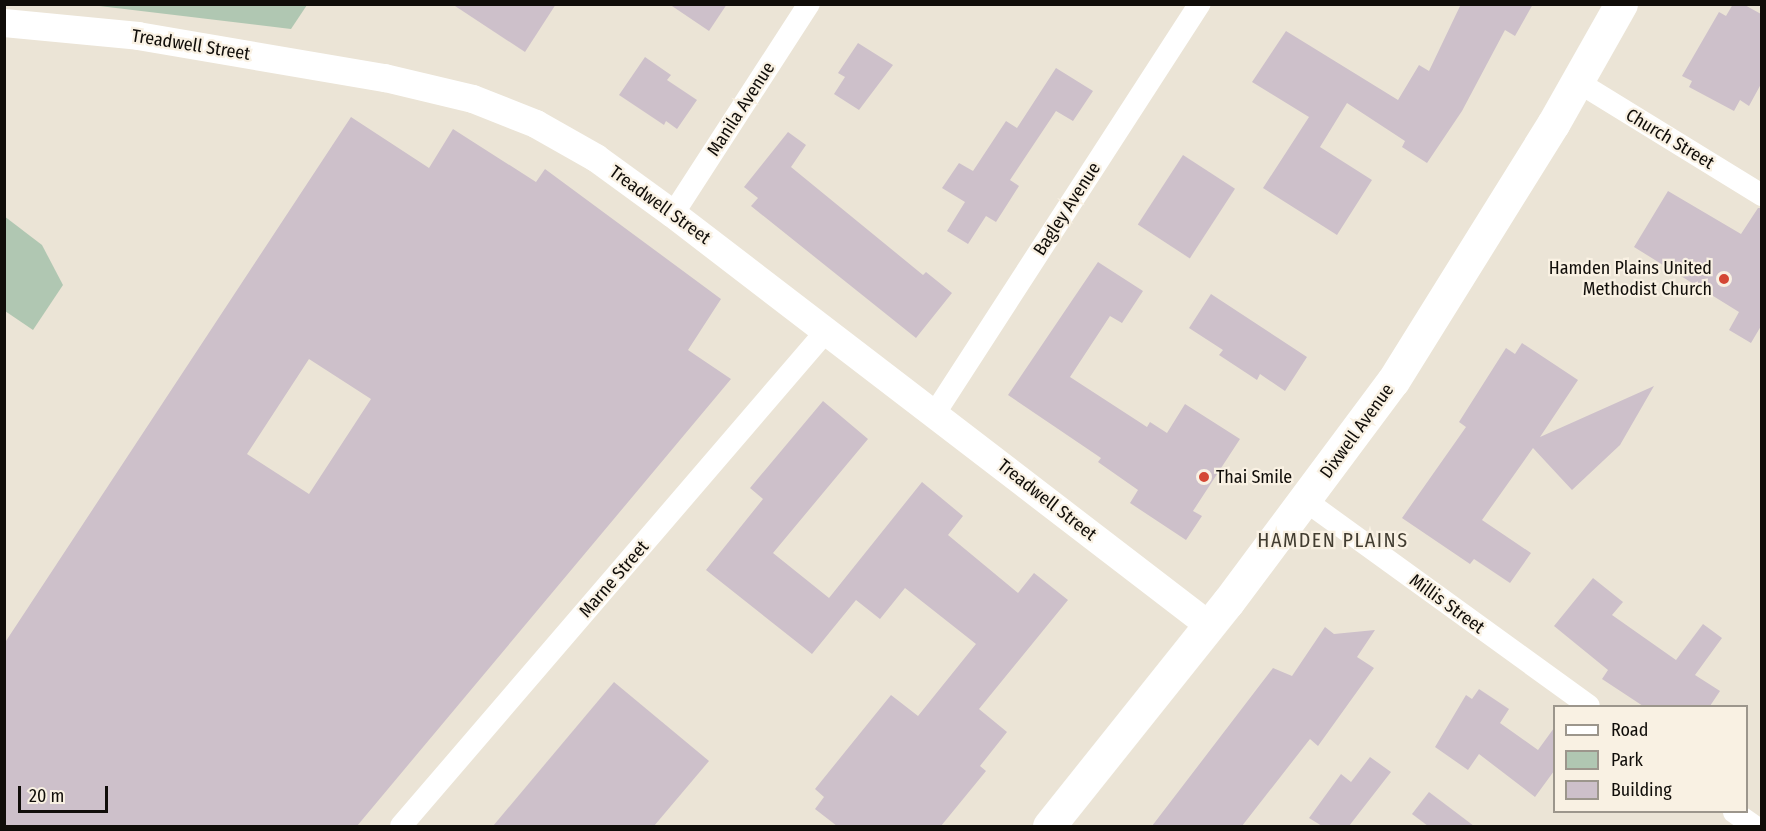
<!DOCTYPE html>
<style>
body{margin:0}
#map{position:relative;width:1766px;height:831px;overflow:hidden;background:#ebe4d6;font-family:"Fira Sans Condensed",sans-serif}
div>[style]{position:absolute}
.green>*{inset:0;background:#b0c7b2}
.building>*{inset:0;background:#cdc0ca;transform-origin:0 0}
.minor>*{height:22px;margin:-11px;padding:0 11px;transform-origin:11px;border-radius:11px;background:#fff}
.tertiary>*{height:28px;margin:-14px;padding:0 14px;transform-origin:14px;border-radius:14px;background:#fff}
.primary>*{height:33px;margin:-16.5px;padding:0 16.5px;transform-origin:16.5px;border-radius:16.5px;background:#fff}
.dots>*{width:16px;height:16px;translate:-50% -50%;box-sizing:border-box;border:3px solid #f9f1e3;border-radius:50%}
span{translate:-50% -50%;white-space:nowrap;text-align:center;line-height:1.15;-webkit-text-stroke:4.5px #f9f1e3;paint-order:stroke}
.street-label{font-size:18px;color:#100d09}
.poi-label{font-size:18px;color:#100d09}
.right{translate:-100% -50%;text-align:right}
.left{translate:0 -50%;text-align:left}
.neighbourhood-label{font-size:20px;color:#423d31;letter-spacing:1.5px}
.frame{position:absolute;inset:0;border:6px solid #100d09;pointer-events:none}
.legend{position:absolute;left:1553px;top:705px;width:195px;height:108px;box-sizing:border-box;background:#f9f1e3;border:2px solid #9c968c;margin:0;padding:8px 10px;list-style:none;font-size:18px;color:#100d09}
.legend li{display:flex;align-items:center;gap:12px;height:30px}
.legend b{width:30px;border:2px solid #9c968c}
.scale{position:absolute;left:18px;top:786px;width:90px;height:27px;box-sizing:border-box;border:3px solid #100d09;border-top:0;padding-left:8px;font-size:18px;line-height:21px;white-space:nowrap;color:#100d09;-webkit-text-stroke:4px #f9f1e3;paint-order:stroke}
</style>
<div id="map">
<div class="green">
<i style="clip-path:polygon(91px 5px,307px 5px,291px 29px)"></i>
<i style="clip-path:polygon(4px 216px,42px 245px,63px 285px,33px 330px,5px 311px)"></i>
</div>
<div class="building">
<i style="clip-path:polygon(452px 4px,556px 4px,525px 52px)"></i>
<i style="clip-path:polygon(669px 4px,727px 4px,709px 31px)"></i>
<i style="clip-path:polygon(1461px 4px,1533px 4px,1515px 36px,1505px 30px,1462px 111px,1427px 163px,1402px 147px,1405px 141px,1347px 103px,1320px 147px,1372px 180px,1337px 235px,1263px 188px,1309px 117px,1252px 82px,1286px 31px,1398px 100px,1419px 65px,1429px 71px)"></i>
<i style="clip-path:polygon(1733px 4px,1743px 4px,1761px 14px,1761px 84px,1749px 106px,1740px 100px,1734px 111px,1689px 87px,1692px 81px,1682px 76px,1719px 12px,1726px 16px)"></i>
<i style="clip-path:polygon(858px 43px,893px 65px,859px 110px,834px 94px,845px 77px,838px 73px)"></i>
<i style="clip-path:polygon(645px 57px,671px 75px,667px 80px,697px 100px,677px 129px,666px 121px,664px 125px,619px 95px)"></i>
<i style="clip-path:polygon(1056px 68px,1093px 91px,1073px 121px,1056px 111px,1010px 180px,1019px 186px,996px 222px,986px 216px,968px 244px,947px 231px,965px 202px,942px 188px,959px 163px,973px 171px,1006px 121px,1017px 128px)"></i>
<i style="clip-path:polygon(evenodd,351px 117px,429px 168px,453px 129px,536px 182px,545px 169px,721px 299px,688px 350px,731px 379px,357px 826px,4px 826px,4px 644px,351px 117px,309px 359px,371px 399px,309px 494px,247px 454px,309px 359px)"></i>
<i style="clip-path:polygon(788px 132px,806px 145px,791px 167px,923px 275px,926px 272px,952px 293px,916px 338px,751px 206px,758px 198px,744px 187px)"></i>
<i style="left:1183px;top:155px;width:62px;height:83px;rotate:33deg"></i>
<i style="clip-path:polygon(1668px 191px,1741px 234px,1758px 208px,1761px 208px,1761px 326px,1751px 343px,1729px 330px,1739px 312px,1634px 247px)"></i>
<i style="clip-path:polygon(1098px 262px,1143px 291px,1122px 323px,1110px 316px,1070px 377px,1147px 427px,1150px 422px,1167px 433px,1185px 404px,1240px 439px,1193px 511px,1202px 516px,1186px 540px,1130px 503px,1138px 490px,1098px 462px,1101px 458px,1008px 395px)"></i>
<i style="clip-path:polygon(1211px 294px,1307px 357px,1285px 391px,1260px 374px,1257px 380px,1219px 355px,1223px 350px,1189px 328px)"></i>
<i style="clip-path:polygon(1522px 343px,1578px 380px,1540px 437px,1654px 386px,1620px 445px,1572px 490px,1533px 448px,1482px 520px,1531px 553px,1510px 583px,1474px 559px,1470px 564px,1402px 518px,1466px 427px,1459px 422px,1506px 348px,1515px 354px)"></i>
<i style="clip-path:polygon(823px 401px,868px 439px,773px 553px,829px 598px,922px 482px,963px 516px,948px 535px,1018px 593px,1034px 573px,1068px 600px,979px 709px,1007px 732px,980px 766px,986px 771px,941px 826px,837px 826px,815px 809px,824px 797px,815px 789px,891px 695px,918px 716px,976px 644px,905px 588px,880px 619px,856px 600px,812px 654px,706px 570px,763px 499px,750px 488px)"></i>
<i style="clip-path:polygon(1593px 578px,1623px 602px,1612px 615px,1676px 660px,1703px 624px,1722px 638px,1695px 675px,1720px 691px,1710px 706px,1643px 706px,1602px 679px,1608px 670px,1554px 626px)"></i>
<i style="clip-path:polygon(1325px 627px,1334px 634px,1375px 630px,1357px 657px,1374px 668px,1318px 746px,1310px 739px,1242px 826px,1152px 826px,1273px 668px,1292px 676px)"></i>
<i style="clip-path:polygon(614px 682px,709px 761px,654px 826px,493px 826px)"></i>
<i style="clip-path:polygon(1479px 689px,1509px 709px,1500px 723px,1538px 750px,1554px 728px,1554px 771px,1535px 797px,1479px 754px,1468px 770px,1435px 747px,1466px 695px,1472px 699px)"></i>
<i style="clip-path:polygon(1370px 757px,1391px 772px,1349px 826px,1322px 826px,1309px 818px,1341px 774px,1351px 782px)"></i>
<i style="clip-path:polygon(1429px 792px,1474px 826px,1428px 826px,1412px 814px)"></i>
</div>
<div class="minor">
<i style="left:1578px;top:82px;width:216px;rotate:31.6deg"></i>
<i style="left:673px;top:214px;width:250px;rotate:-57.1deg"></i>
<i style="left:935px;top:413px;width:487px;rotate:-57.1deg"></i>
<i style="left:1306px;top:501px;width:349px;rotate:35.9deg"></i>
<i style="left:1734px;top:812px;width:24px;rotate:35deg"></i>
<i style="left:401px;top:826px;width:654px;rotate:-49.34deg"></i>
</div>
<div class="tertiary">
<i style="left:4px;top:23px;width:135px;rotate:5.5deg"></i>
<i style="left:138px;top:36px;width:251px;rotate:9.7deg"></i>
<i style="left:385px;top:78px;width:90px;rotate:13.4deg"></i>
<i style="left:473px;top:99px;width:68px;rotate:21.6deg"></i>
<i style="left:536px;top:124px;width:69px;rotate:29.5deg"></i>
<i style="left:596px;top:158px;width:95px;rotate:36deg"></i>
<i style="left:673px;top:214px;width:677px;rotate:37.5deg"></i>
</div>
<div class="primary">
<i style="left:1049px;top:826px;width:287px;rotate:-51.4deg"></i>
<i style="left:1228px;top:602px;width:276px;rotate:-53.3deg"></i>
<i style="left:1393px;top:381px;width:303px;rotate:-58.1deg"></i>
<i style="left:1553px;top:124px;width:138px;rotate:-60.5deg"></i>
</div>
<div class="dots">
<i style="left:1724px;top:279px;background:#d44734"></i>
<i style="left:1204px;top:477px;background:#d44734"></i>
</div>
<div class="street-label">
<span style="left:191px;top:45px;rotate:9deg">Treadwell Street</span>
<span style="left:741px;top:109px;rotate:-57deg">Manila Avenue</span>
<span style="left:1670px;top:139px;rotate:31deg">Church Street</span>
<span style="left:660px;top:205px;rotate:36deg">Treadwell Street</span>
<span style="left:1067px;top:209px;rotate:-57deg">Bagley Avenue</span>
<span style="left:1357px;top:431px;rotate:-54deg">Dixwell Avenue</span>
<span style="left:1047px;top:500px;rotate:38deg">Treadwell Street</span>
<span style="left:614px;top:579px;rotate:-49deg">Marne Street</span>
<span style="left:1447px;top:604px;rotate:36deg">Millis Street</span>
</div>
<div class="poi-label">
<span class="right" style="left:1712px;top:279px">Hamden Plains United<br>Methodist Church</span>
<span class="left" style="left:1216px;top:477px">Thai Smile</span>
</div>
<div class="neighbourhood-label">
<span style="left:1333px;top:540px">HAMDEN PLAINS</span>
</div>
<div class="frame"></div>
<ul class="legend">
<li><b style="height:8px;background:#fff"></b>Road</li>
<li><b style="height:16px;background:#b0c7b2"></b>Park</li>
<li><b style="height:16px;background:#cdc0ca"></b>Building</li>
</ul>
<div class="scale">20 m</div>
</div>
